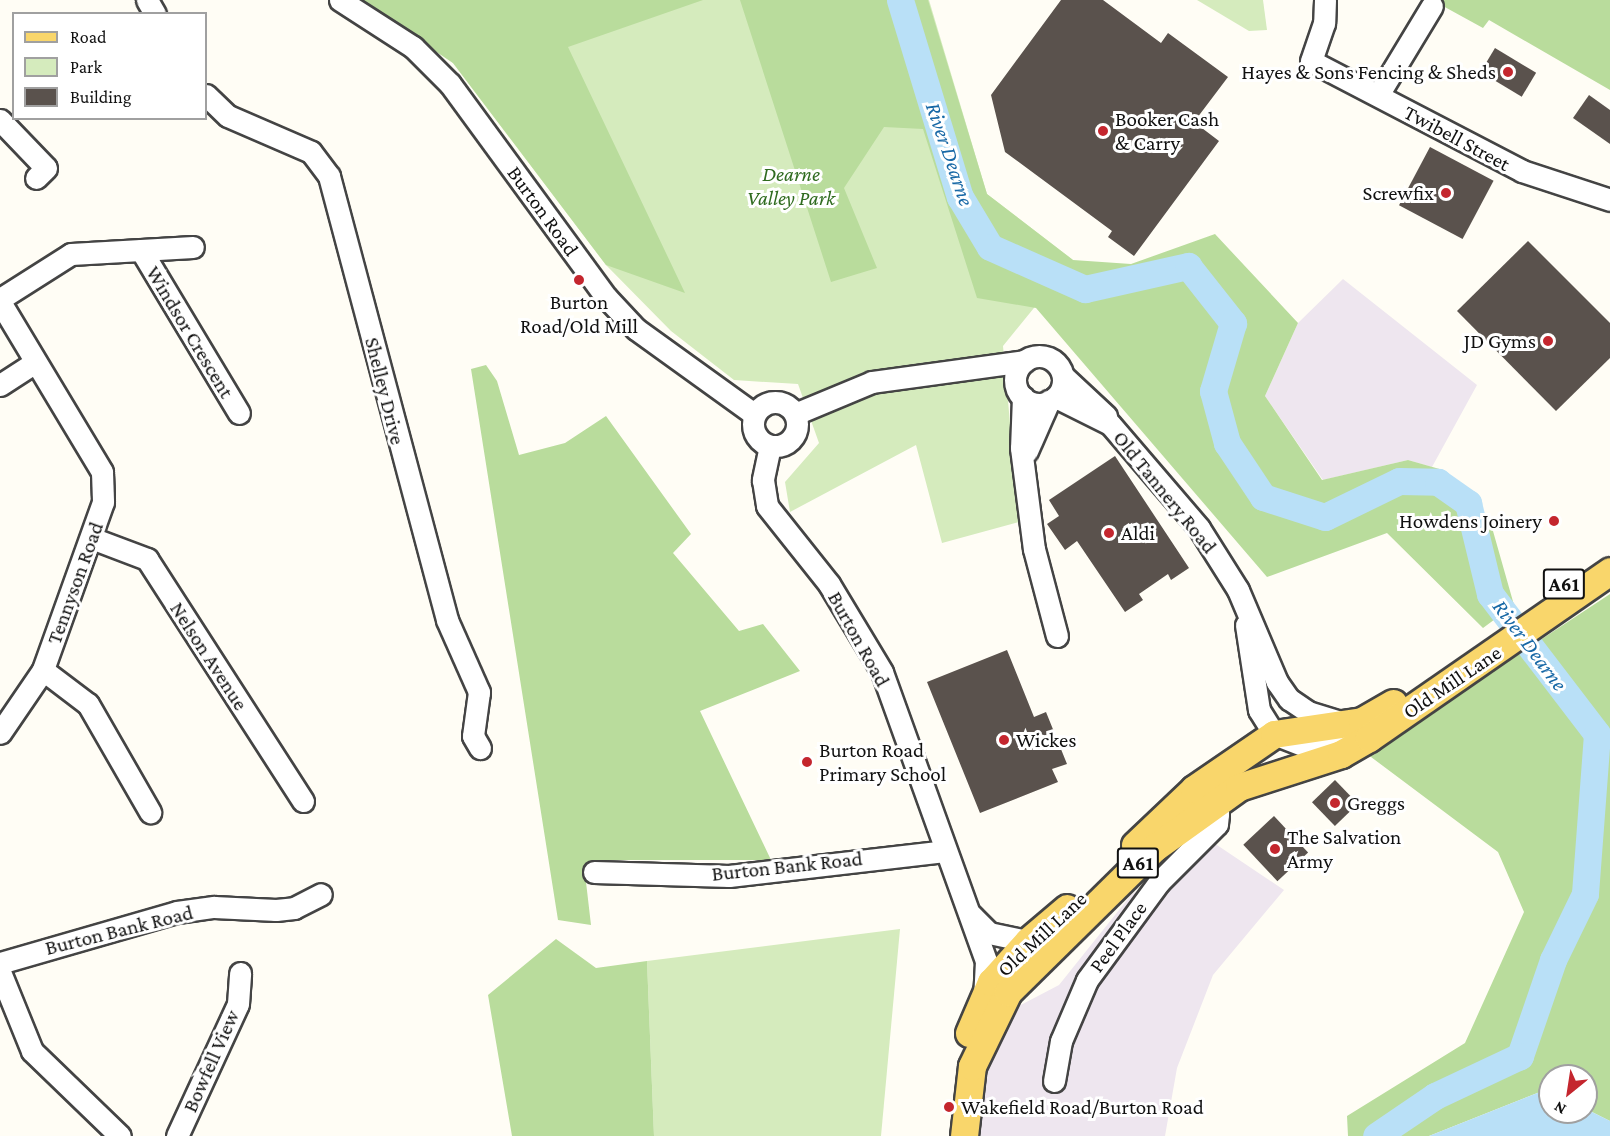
<!DOCTYPE html>
<style>
body{margin:0}
#map{position:relative;width:1610px;height:1136px;overflow:hidden;background:#fffdf5;font-family:"Crimson Pro",serif}
div>[style]{position:absolute}
.industrial>*{inset:0;background:#eee6ef}
.green>*{inset:0;background:#d5ebbd}
.forest>*{inset:0;background:#b9dc9c}
.water>*{inset:0;background:#b9e0f7}
.river>*{height:27px;margin:-13.5px;padding:0 13.5px;transform-origin:13.5px;border-radius:13.5px;background:#b9e0f7}
.building>*{inset:0;background:#5a524d;transform-origin:0 0}
.roads{filter:drop-shadow(2px 0 #444) drop-shadow(-2px 0 #444) drop-shadow(0 2px #444) drop-shadow(0 -2px #444)}
.minor>*{height:21px;margin:-10.5px;padding:0 10.5px;transform-origin:10.5px;border-radius:10.5px;background:#fff}
.minor>.ring{margin:-10.5px;padding:0;box-sizing:content-box;background:none;border:21px solid #fff;border-radius:50%}
.major>*{height:27px;margin:-13.5px;padding:0 13.5px;transform-origin:13.5px;border-radius:13.5px;background:#f9d66b}
.dots>*{width:16px;height:16px;translate:-50% -50%;box-sizing:border-box;border:3px solid #fff;border-radius:50%}
span{translate:-50% -50%;white-space:nowrap;text-align:center;line-height:1.15;-webkit-text-stroke:6px #fff;paint-order:stroke}
.shield-label span{padding:2px 4px;background:#fff;border:2px solid;border-radius:4px;-webkit-text-stroke-width:0}
.shield-label{font-size:20px;color:#111;font-weight:700}
.poi-label{font-size:21px;color:#111}
.right{translate:-100% -50%;text-align:right}
.left{translate:0 -50%;text-align:left}
.street-label{font-size:21px;color:#111}
.park-label{font-size:21px;color:#2f6b1f;font-style:italic}
.water-label{font-size:22px;color:#1768a6;font-style:italic}
.legend{position:absolute;left:12px;top:12px;width:195px;height:108px;box-sizing:border-box;background:#fff;border:2px solid #a0a0a0;margin:0;padding:8px 10px;list-style:none;font-size:18px;color:#111}
.legend li{display:flex;align-items:center;gap:12px;height:30px}
.legend b{width:30px;border:2px solid #a0a0a0}
.north{position:absolute;left:1538px;top:1064px;width:60px;height:60px;box-sizing:border-box;background:#fff;border:2px solid #a0a0a0;border-radius:50%;rotate:210deg;font-size:16px;font-weight:700;line-height:24px;text-align:center;color:#111}
.north::after{content:'';display:block;margin:auto;width:21px;height:27px;background:#c4262e;clip-path:polygon(50% 0,100% 100%,50% 72%,0 100%)}
</style>
<div id="map">
<div class="industrial">
<i style="clip-path:polygon(1343px 279px,1477px 385px,1432px 467px,1408px 460px,1323px 480px,1265px 396px,1298px 323px)"></i>
<i style="clip-path:polygon(1211px 841px,1284px 890px,1213px 975px,1177px 1068px,1165px 1136px,979px 1136px,989px 1047px,1013px 1009px,1059px 985px,1131px 895px)"></i>
</div>
<div class="green">
<i style="clip-path:polygon(360px 0,929px 0,987px 194px,1073px 260px,1003px 346px,1019px 522px,942px 543px,916px 445px,790px 512px,785px 482px,819px 443px,798px 384px,734px 380px,671px 331px,606px 265px,453px 63px)"></i>
<i style="clip-path:polygon(1197px 0,1263px 0,1267px 30px,1249px 31px)"></i>
<i style="clip-path:polygon(900px 929px,881px 1136px,654px 1136px,647px 961px)"></i>
</div>
<div class="forest">
<i style="clip-path:polygon(360px 0,703px 0,568px 47px,685px 293px,606px 265px,453px 63px)"></i>
<i style="clip-path:polygon(740px 0,928px 0,987px 194px,1073px 260px,1131px 264px,1215px 234px,1298px 323px,1265px 396px,1322px 480px,1408px 460px,1443px 470px,1491px 524px,1514px 605px,1483px 628px,1387px 533px,1267px 577px,1036px 308px,977px 298px,923px 129px,884px 127px,844px 188px,877px 268px,831px 282px)"></i>
<i style="clip-path:polygon(1432px 0,1610px 0,1610px 90px,1489px 20px,1483px 28px)"></i>
<i style="clip-path:polygon(486px 365px,497px 381px,519px 455px,565px 443px,606px 416px,691px 534px,673px 553px,739px 631px,763px 624px,800px 671px,700px 711px,771px 860px,592px 860px,586px 882px,591px 925px,558px 920px,471px 369px)"></i>
<i style="clip-path:polygon(1610px 594px,1610px 1121px,1586px 1109px,1586px 1076px,1550px 1076px,1550px 1092px,1545px 1090px,1429px 1136px,1348px 1136px,1347px 1116px,1465px 1043px,1524px 912px,1498px 852px,1367px 754px)"></i>
<i style="clip-path:polygon(556px 939px,596px 968px,647px 961px,654px 1136px,512px 1136px,488px 995px)"></i>
</div>
<div class="water">
<i style="clip-path:polygon(1545px 1090px,1550px 1092px,1550px 1112px,1586px 1109px,1610px 1121px,1610px 1136px,1429px 1136px)"></i>
</div>
<div class="river">
<i style="left:900px;top:0;width:206px;rotate:73.1deg"></i>
<i style="left:960px;top:197px;width:58px;rotate:59deg"></i>
<i style="left:990px;top:247px;width:104px;rotate:23.9deg"></i>
<i style="left:1085px;top:289px;width:106px;rotate:-12.6deg"></i>
<i style="left:1188px;top:266px;width:73px;rotate:51.7deg"></i>
<i style="left:1233px;top:323px;width:71px;rotate:106.4deg"></i>
<i style="left:1213px;top:391px;width:54px;rotate:74.9deg"></i>
<i style="left:1227px;top:443px;width:65px;rotate:56.3deg"></i>
<i style="left:1263px;top:497px;width:65px;rotate:17.9deg"></i>
<i style="left:1325px;top:517px;width:82px;rotate:-25.9deg"></i>
<i style="left:1399px;top:481px;width:39px;rotate:1deg"></i>
<i style="left:1438px;top:482px;width:37px;rotate:35deg"></i>
<i style="left:1468px;top:503px;width:94px;rotate:76.4deg"></i>
<i style="left:1490px;top:594px;width:176px;rotate:52.6deg"></i>
<i style="left:1597px;top:734px;width:160px;rotate:94.3deg"></i>
<i style="left:1585px;top:894px;width:73px;rotate:115.9deg"></i>
<i style="left:1553px;top:960px;width:102px;rotate:109deg"></i>
<i style="left:1520px;top:1056px;width:94px;rotate:154.8deg"></i>
<i style="left:1435px;top:1096px;width:71px;rotate:145.9deg"></i>
</div>
<div class="building">
<i style="clip-path:polygon(1061px 0,1103px 0,1161px 43px,1168px 33px,1228px 77px,1194px 122px,1219px 141px,1134px 256px,1108px 237px,1112px 231px,1005px 152px,991px 95px)"></i>
<i style="left:1495px;top:48px;width:48px;height:28px;rotate:31deg"></i>
<i style="clip-path:polygon(1589px 95px,1610px 110px,1610px 144px,1573px 118px)"></i>
<i style="left:1430px;top:147px;width:72px;height:66px;rotate:28deg"></i>
<i style="clip-path:polygon(1528px 241px,1610px 323px,1610px 358px,1556px 411px,1457px 311px)"></i>
<i style="clip-path:polygon(1115px 456px,1189px 568px,1171px 580px,1168px 574px,1139px 594px,1143px 600px,1125px 612px,1077px 541px,1065px 550px,1047px 524px,1059px 516px,1049px 500px)"></i>
<i style="clip-path:polygon(1007px 650px,1034px 717px,1046px 712px,1067px 764px,1052px 769px,1058px 782px,980px 813px,927px 682px)"></i>
<i style="left:1335px;top:780px;width:33px;height:32px;rotate:46deg"></i>
<i style="left:1274px;top:816px;width:50px;height:42px;rotate:47deg"></i>
</div>
<div class="roads">
<div class="minor">
<i style="left:147px;top:0;width:16px;rotate:60deg"></i>
<i style="left:340px;top:0;width:87px;rotate:32.8deg"></i>
<i style="left:413px;top:47px;width:52px;rotate:45deg"></i>
<i style="left:450px;top:84px;width:264px;rotate:53.8deg"></i>
<i style="left:606px;top:297px;width:44px;rotate:46.8deg"></i>
<i style="left:636px;top:329px;width:145px;rotate:35.8deg"></i>
<i style="left:1325px;top:0;width:23px;rotate:92deg"></i>
<i style="left:1324px;top:23px;width:40px;rotate:108.9deg"></i>
<i style="left:1311px;top:61px;width:238px;rotate:27.5deg"></i>
<i style="left:1522px;top:171px;width:93px;rotate:18.2deg"></i>
<i style="left:206px;top:95px;width:30px;rotate:44deg"></i>
<i style="left:228px;top:116px;width:90px;rotate:23.4deg"></i>
<i style="left:311px;top:152px;width:30px;rotate:53deg"></i>
<i style="left:329px;top:176px;width:459px;rotate:75.1deg"></i>
<i style="left:447px;top:620px;width:79px;rotate:66deg"></i>
<i style="left:479px;top:692px;width:44px;rotate:97.8deg"></i>
<i style="left:473px;top:736px;width:14px;rotate:60deg"></i>
<i style="left:1378px;top:95px;width:104px;rotate:-58.8deg"></i>
<i style="left:0;top:120px;width:66px;rotate:46.2deg"></i>
<i style="left:46px;top:168px;width:14px;rotate:135deg"></i>
<i style="left:141px;top:250px;width:190px;rotate:59deg"></i>
<i style="left:0;top:299px;width:84px;rotate:-32.4deg"></i>
<i style="left:71px;top:254px;width:122px;rotate:-3.3deg"></i>
<i style="left:0;top:302px;width:198px;rotate:59deg"></i>
<i style="left:102px;top:472px;width:30px;rotate:88deg"></i>
<i style="left:103px;top:502px;width:178px;rotate:109.7deg"></i>
<i style="left:43px;top:670px;width:76px;rotate:124.3deg"></i>
<i class="ring" style="left:1015px;top:356px;width:27px;height:27px"></i>
<i style="left:1063px;top:376px;width:59px;rotate:42.9deg"></i>
<i style="left:0;top:385px;width:40px;rotate:-32.9deg"></i>
<i style="left:1023px;top:397px;width:51px;rotate:92.2deg"></i>
<i style="left:1021px;top:448px;width:102px;rotate:82.7deg"></i>
<i style="left:1034px;top:549px;width:90px;rotate:75.2deg"></i>
<i style="left:1056px;top:397px;width:60px;rotate:26.6deg"></i>
<i style="left:1110px;top:424px;width:137px;rotate:49.4deg"></i>
<i style="left:1199px;top:528px;width:73px;rotate:57.8deg"></i>
<i style="left:1238px;top:590px;width:100px;rotate:67deg"></i>
<i style="left:1277px;top:682px;width:21px;rotate:55deg"></i>
<i style="left:1289px;top:699px;width:23px;rotate:34deg"></i>
<i style="left:1308px;top:712px;width:34px;rotate:17deg"></i>
<i class="ring" style="left:753px;top:402px;width:23px;height:23px"></i>
<i style="left:795px;top:414px;width:83px;rotate:-22.6deg"></i>
<i style="left:872px;top:382px;width:154px;rotate:-7.8deg"></i>
<i style="left:770px;top:446px;width:35px;rotate:102deg"></i>
<i style="left:763px;top:480px;width:26px;rotate:81deg"></i>
<i style="left:767px;top:506px;width:100px;rotate:51.5deg"></i>
<i style="left:829px;top:584px;width:103px;rotate:58.9deg"></i>
<i style="left:882px;top:672px;width:307px;rotate:70.2deg"></i>
<i style="left:986px;top:961px;width:33px;rotate:93deg"></i>
<i style="left:1027px;top:451px;width:55px;rotate:-66.3deg"></i>
<i style="left:94px;top:539px;width:57px;rotate:20.7deg"></i>
<i style="left:147px;top:559px;width:288px;rotate:57.2deg"></i>
<i style="left:1246px;top:625px;width:86px;rotate:81.3deg"></i>
<i style="left:1259px;top:710px;width:28px;rotate:58deg"></i>
<i style="left:1274px;top:734px;width:31px;rotate:21deg"></i>
<i style="left:1303px;top:745px;width:56px;rotate:-5.1deg"></i>
<i style="left:43px;top:670px;width:56px;rotate:37.1deg"></i>
<i style="left:88px;top:704px;width:125px;rotate:60.1deg"></i>
<i style="left:594px;top:872px;width:135px;rotate:1.7deg"></i>
<i style="left:729px;top:876px;width:217px;rotate:-6.6deg"></i>
<i style="left:971px;top:915px;width:25px;rotate:45deg"></i>
<i style="left:989px;top:933px;width:40px;rotate:12deg"></i>
<i style="left:0;top:963px;width:184px;rotate:-16.1deg"></i>
<i style="left:177px;top:912px;width:37px;rotate:-8deg"></i>
<i style="left:214px;top:907px;width:62px;rotate:2.8deg"></i>
<i style="left:276px;top:910px;width:18px;rotate:-6deg"></i>
<i style="left:294px;top:908px;width:30px;rotate:-27deg"></i>
<i style="left:0;top:972px;width:85px;rotate:67.9deg"></i>
<i style="left:32px;top:1051px;width:122px;rotate:44deg"></i>
<i style="left:1054px;top:1081px;width:41px;rotate:-80.1deg"></i>
<i style="left:1061px;top:1041px;width:66px;rotate:-66.9deg"></i>
<i style="left:1087px;top:980px;width:122px;rotate:-53.7deg"></i>
<i style="left:1159px;top:882px;width:82px;rotate:-45deg"></i>
<i style="left:1217px;top:824px;width:10px;rotate:-84deg"></i>
<i style="left:1218px;top:814px;width:23px;rotate:-133deg"></i>
<i style="left:177px;top:1136px;width:145px;rotate:-65.2deg"></i>
<i style="left:238px;top:1004px;width:31px;rotate:-86deg"></i>
</div>
<div class="major">
<i style="left:1135px;top:845px;width:81px;rotate:-43.5deg"></i>
<i style="left:1194px;top:789px;width:97px;rotate:-34.5deg"></i>
<i style="left:1274px;top:734px;width:89px;rotate:-8.4deg"></i>
<i style="left:1362px;top:721px;width:36px;rotate:-30deg"></i>
<i style="left:969px;top:1033px;width:56px;rotate:-66.7deg"></i>
<i style="left:991px;top:982px;width:55px;rotate:-47.9deg"></i>
<i style="left:1028px;top:941px;width:51px;rotate:-40.2deg"></i>
<i style="left:964px;top:1136px;width:70px;rotate:-83.5deg"></i>
<i style="left:972px;top:1066px;width:82px;rotate:-64.1deg"></i>
<i style="left:1008px;top:992px;width:205px;rotate:-44.6deg"></i>
<i style="left:1154px;top:848px;width:105px;rotate:-35.7deg"></i>
<i style="left:1239px;top:787px;width:107px;rotate:-17.9deg"></i>
<i style="left:1341px;top:754px;width:32px;rotate:-30deg"></i>
<i style="left:1369px;top:738px;width:293px;rotate:-34.7deg"></i>
</div>
</div>
<div class="dots">
<i style="left:1508px;top:72px;background:#c4262e"></i>
<i style="left:1103px;top:131px;background:#c4262e"></i>
<i style="left:1446px;top:193px;background:#c4262e"></i>
<i style="left:579px;top:280px;background:#c4262e"></i>
<i style="left:1548px;top:341px;background:#c4262e"></i>
<i style="left:1554px;top:521px;background:#c4262e"></i>
<i style="left:1109px;top:533px;background:#c4262e"></i>
<i style="left:1004px;top:740px;background:#c4262e"></i>
<i style="left:807px;top:762px;background:#c4262e"></i>
<i style="left:1335px;top:803px;background:#c4262e"></i>
<i style="left:1275px;top:849px;background:#c4262e"></i>
<i style="left:949px;top:1107px;background:#c4262e"></i>
</div>
<div class="shield-label">
<span style="left:1564px;top:584px">A61</span>
<span style="left:1138px;top:863px">A61</span>
</div>
<div class="poi-label">
<span class="right" style="left:1496px;top:72px">Hayes &amp; Sons Fencing &amp; Sheds</span>
<span class="left" style="left:1115px;top:131px">Booker Cash<br>&amp; Carry</span>
<span class="right" style="left:1434px;top:193px">Screwfix</span>
<span style="left:579px;top:314px">Burton<br>Road/Old Mill</span>
<span class="right" style="left:1536px;top:341px">JD Gyms</span>
<span class="right" style="left:1542px;top:521px">Howdens Joinery</span>
<span class="left" style="left:1121px;top:533px">Aldi</span>
<span class="left" style="left:1016px;top:740px">Wickes</span>
<span class="left" style="left:819px;top:762px">Burton Road<br>Primary School</span>
<span class="left" style="left:1347px;top:803px">Greggs</span>
<span class="left" style="left:1287px;top:849px">The Salvation<br>Army</span>
<span class="left" style="left:961px;top:1107px">Wakefield Road/Burton Road</span>
</div>
<div class="street-label">
<span style="left:1457px;top:138px;rotate:28deg">Twibell Street</span>
<span style="left:543px;top:211px;rotate:54deg">Burton Road</span>
<span style="left:190px;top:332px;rotate:59deg">Windsor Crescent</span>
<span style="left:385px;top:391px;rotate:76deg">Shelley Drive</span>
<span style="left:1165px;top:492px;rotate:51deg">Old Tannery Road</span>
<span style="left:75px;top:583px;rotate:-70deg">Tennyson Road</span>
<span style="left:859px;top:639px;rotate:61deg">Burton Road</span>
<span style="left:209px;top:656px;rotate:57deg">Nelson Avenue</span>
<span style="left:1452px;top:682px;rotate:-34deg">Old Mill Lane</span>
<span style="left:787px;top:866px;rotate:-6deg">Burton Bank Road</span>
<span style="left:119px;top:930px;rotate:-14deg">Burton Bank Road</span>
<span style="left:1042px;top:934px;rotate:-43deg">Old Mill Lane</span>
<span style="left:1118px;top:937px;rotate:-54deg">Peel Place</span>
<span style="left:211px;top:1061px;rotate:-66deg">Bowfell View</span>
</div>
<div class="park-label">
<span style="left:791px;top:186px">Dearne<br>Valley Park</span>
</div>
<div class="water-label">
<span style="left:950px;top:154px;rotate:71deg">River Dearne</span>
<span style="left:1530px;top:645px;rotate:53deg">River Dearne</span>
</div>
<ul class="legend">
<li><b style="height:8px;background:#f9d66b"></b>Road</li>
<li><b style="height:16px;background:#d5ebbd"></b>Park</li>
<li><b style="height:16px;background:#5a524d"></b>Building</li>
</ul>
<div class="north">N</div>
</div>
